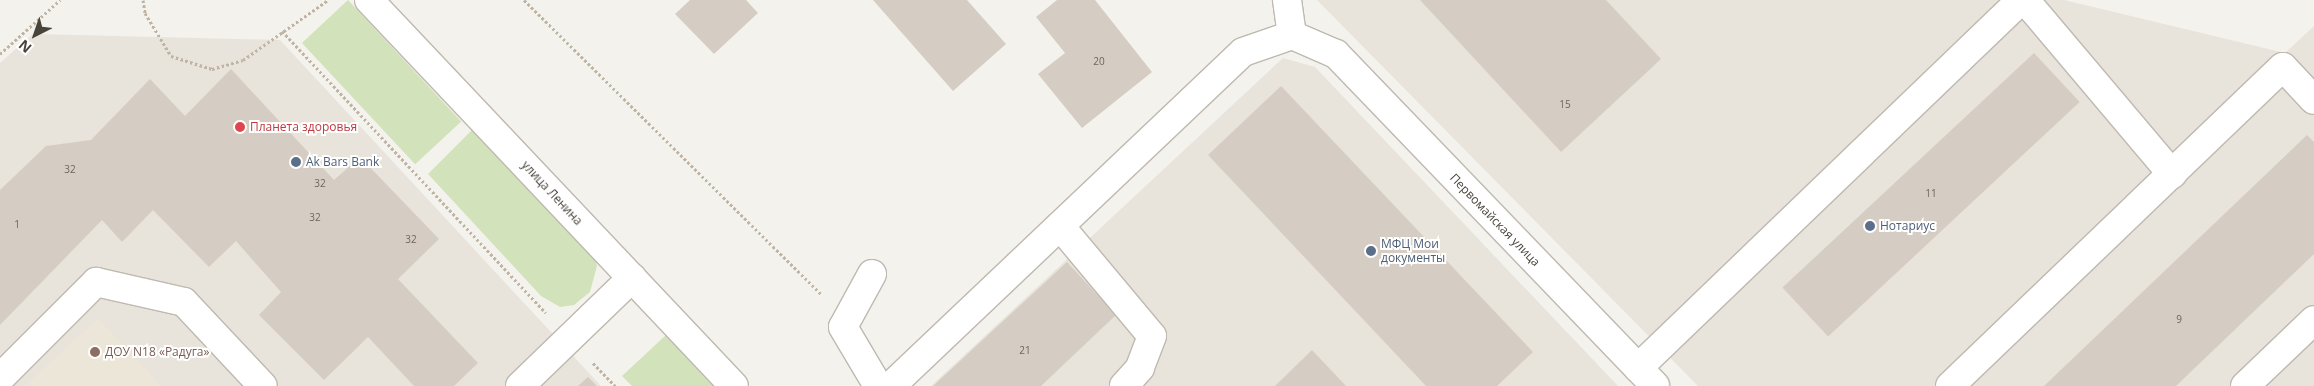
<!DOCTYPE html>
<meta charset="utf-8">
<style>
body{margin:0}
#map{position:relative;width:2314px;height:386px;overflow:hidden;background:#f4f2ed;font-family:"Open Sans",sans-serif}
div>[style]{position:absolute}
.residential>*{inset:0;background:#e8e3db}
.education>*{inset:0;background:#ece6d8}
.green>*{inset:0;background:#d2e3bb;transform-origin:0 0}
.building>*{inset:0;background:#d5cdc3;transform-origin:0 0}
.path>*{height:3px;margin-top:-1.5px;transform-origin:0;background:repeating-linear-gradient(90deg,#bfb4a3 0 2.5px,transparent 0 5px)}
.roads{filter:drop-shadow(1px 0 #bfb9b0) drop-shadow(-1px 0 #bfb9b0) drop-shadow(0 1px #bfb9b0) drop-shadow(0 -1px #bfb9b0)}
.minor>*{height:28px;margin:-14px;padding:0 14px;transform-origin:14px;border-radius:14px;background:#fff}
.dots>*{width:14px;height:14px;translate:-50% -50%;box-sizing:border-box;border:2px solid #fff;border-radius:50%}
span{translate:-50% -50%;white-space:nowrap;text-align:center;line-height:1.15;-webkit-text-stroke:4px #fff;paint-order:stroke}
.number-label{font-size:10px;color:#6b665d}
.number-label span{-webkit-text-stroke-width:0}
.health-label{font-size:12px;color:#be3a42}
.left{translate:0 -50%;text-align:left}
.service-label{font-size:12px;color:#4e5e75}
.street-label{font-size:12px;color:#48433b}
.education-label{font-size:12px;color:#785e54}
.north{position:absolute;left:10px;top:10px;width:50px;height:50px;-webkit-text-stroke:4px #fff;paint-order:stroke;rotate:221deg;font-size:14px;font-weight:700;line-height:20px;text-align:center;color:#48433b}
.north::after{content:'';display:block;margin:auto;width:18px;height:22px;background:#48433b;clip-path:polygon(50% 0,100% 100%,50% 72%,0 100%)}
</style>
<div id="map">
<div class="residential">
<i style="clip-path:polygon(1317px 0,2064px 0,2285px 53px,2314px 26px,2314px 386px,1698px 386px)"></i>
<i style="clip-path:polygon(33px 34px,280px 40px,601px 386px,0 386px,0 63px)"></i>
<i style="clip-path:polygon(1283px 58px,1315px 67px,1618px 386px,931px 386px)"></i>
</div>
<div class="education">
<i style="clip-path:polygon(98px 318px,161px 386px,25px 386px)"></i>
</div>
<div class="green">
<i style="left:348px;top:0;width:166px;height:63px;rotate:47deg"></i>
<i style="clip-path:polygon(474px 128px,594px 255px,597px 266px,590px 292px,574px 305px,560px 307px,541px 296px,428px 174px)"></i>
<i style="clip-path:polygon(666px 335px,715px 386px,632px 386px,622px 376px)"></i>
</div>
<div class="building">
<i style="clip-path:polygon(690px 0,746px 0,758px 13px,714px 54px,675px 14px)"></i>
<i style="clip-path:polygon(873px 0,967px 0,1006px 44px,953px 91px)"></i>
<i style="clip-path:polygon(1057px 0,1095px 0,1152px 72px,1082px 128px,1038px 74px,1065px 53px,1036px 17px)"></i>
<i style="clip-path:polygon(1420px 0,1606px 0,1661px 59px,1561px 152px)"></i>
<i style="left:2034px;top:53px;width:67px;height:344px;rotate:47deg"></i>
<i style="clip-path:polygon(231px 69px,334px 180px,360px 157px,439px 239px,398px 279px,478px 363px,454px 386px,414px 386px,368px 337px,324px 380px,259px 315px,281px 292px,236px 241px,209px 267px,153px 210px,122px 242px,102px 220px,0 325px,0 190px,46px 146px,91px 140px,150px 79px,185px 116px)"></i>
<i style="clip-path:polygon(1281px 86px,1533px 352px,1497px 386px,1426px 386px,1208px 155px)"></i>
<i style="clip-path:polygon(2307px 135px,2314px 142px,2314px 254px,2176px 386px,2044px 386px)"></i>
<i style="clip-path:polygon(1067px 262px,1116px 315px,1041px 386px,933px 386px)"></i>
<i style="clip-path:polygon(1312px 350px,1346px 386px,1275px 386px)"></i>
<i style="clip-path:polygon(588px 377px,597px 386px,578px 386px)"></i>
</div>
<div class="path">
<i style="left:143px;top:0;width:13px;rotate:81deg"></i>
<i style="left:145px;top:13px;width:50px;rotate:58.8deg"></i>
<i style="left:171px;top:56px;width:43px;rotate:17.6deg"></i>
<i style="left:212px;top:69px;width:32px;rotate:-16deg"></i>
<i style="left:243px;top:60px;width:104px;rotate:-35.2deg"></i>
<i style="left:524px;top:0;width:419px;rotate:44.7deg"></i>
<i style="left:282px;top:31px;width:386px;rotate:46.9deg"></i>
<i style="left:0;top:54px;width:81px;rotate:-42deg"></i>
<i style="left:593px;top:363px;width:32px;rotate:46deg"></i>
</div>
<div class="roads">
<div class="minor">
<i style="left:369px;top:0;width:531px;rotate:46.6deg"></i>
<i style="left:1287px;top:0;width:35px;rotate:82deg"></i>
<i style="left:2025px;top:0;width:228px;rotate:49.8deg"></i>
<i style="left:1060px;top:226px;width:143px;rotate:50.1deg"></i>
<i style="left:1152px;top:336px;width:34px;rotate:111deg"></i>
<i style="left:1140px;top:368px;width:24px;rotate:132deg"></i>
<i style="left:872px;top:274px;width:60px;rotate:118.7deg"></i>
<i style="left:843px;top:327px;width:69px;rotate:59.3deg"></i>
<i style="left:1638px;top:368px;width:531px;rotate:-43.86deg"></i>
<i style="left:0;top:378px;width:136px;rotate:-45deg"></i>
<i style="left:96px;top:282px;width:90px;rotate:12.8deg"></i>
<i style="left:184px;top:302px;width:115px;rotate:46.8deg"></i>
<i style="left:520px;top:386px;width:156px;rotate:-44deg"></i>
<i style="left:891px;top:386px;width:485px;rotate:-43.5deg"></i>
<i style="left:1243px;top:52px;width:52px;rotate:-19.1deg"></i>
<i style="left:1292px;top:35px;width:48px;rotate:23.4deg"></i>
<i style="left:1336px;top:54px;width:460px;rotate:46.1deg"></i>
<i style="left:1950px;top:386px;width:461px;rotate:-43.8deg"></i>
<i style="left:2283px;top:67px;width:45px;rotate:46.8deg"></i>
<i style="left:2245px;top:386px;width:95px;rotate:-43.7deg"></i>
</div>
</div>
<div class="dots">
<i style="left:240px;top:127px;background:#e0444e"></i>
<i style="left:296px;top:162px;background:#5c6f8a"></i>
<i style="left:1870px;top:226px;background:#5c6f8a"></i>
<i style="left:1371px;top:251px;background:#5c6f8a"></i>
<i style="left:95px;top:352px;background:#8d6e63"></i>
</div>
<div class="number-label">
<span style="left:1099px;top:62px">20</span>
<span style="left:1565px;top:105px">15</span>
<span style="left:70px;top:170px">32</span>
<span style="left:320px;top:184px">32</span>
<span style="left:1931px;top:194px">11</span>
<span style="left:315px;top:218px">32</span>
<span style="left:17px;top:225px">1</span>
<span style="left:411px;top:240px">32</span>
<span style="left:2179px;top:320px">9</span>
<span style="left:1025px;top:351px">21</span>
</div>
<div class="health-label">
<span class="left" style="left:250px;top:127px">Планета здоровья</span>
</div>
<div class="service-label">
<span class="left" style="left:306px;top:162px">Ak Bars Bank</span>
<span class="left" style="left:1880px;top:226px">Нотариус</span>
<span class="left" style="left:1381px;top:251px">МФЦ Мои<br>документы</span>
</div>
<div class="street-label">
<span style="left:552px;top:193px;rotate:47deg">улица Ленина</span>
<span style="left:1495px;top:220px;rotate:46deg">Первомайская улица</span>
</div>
<div class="education-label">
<span class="left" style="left:105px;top:352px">ДОУ N18 «Радуга»</span>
</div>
<div class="north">N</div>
</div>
